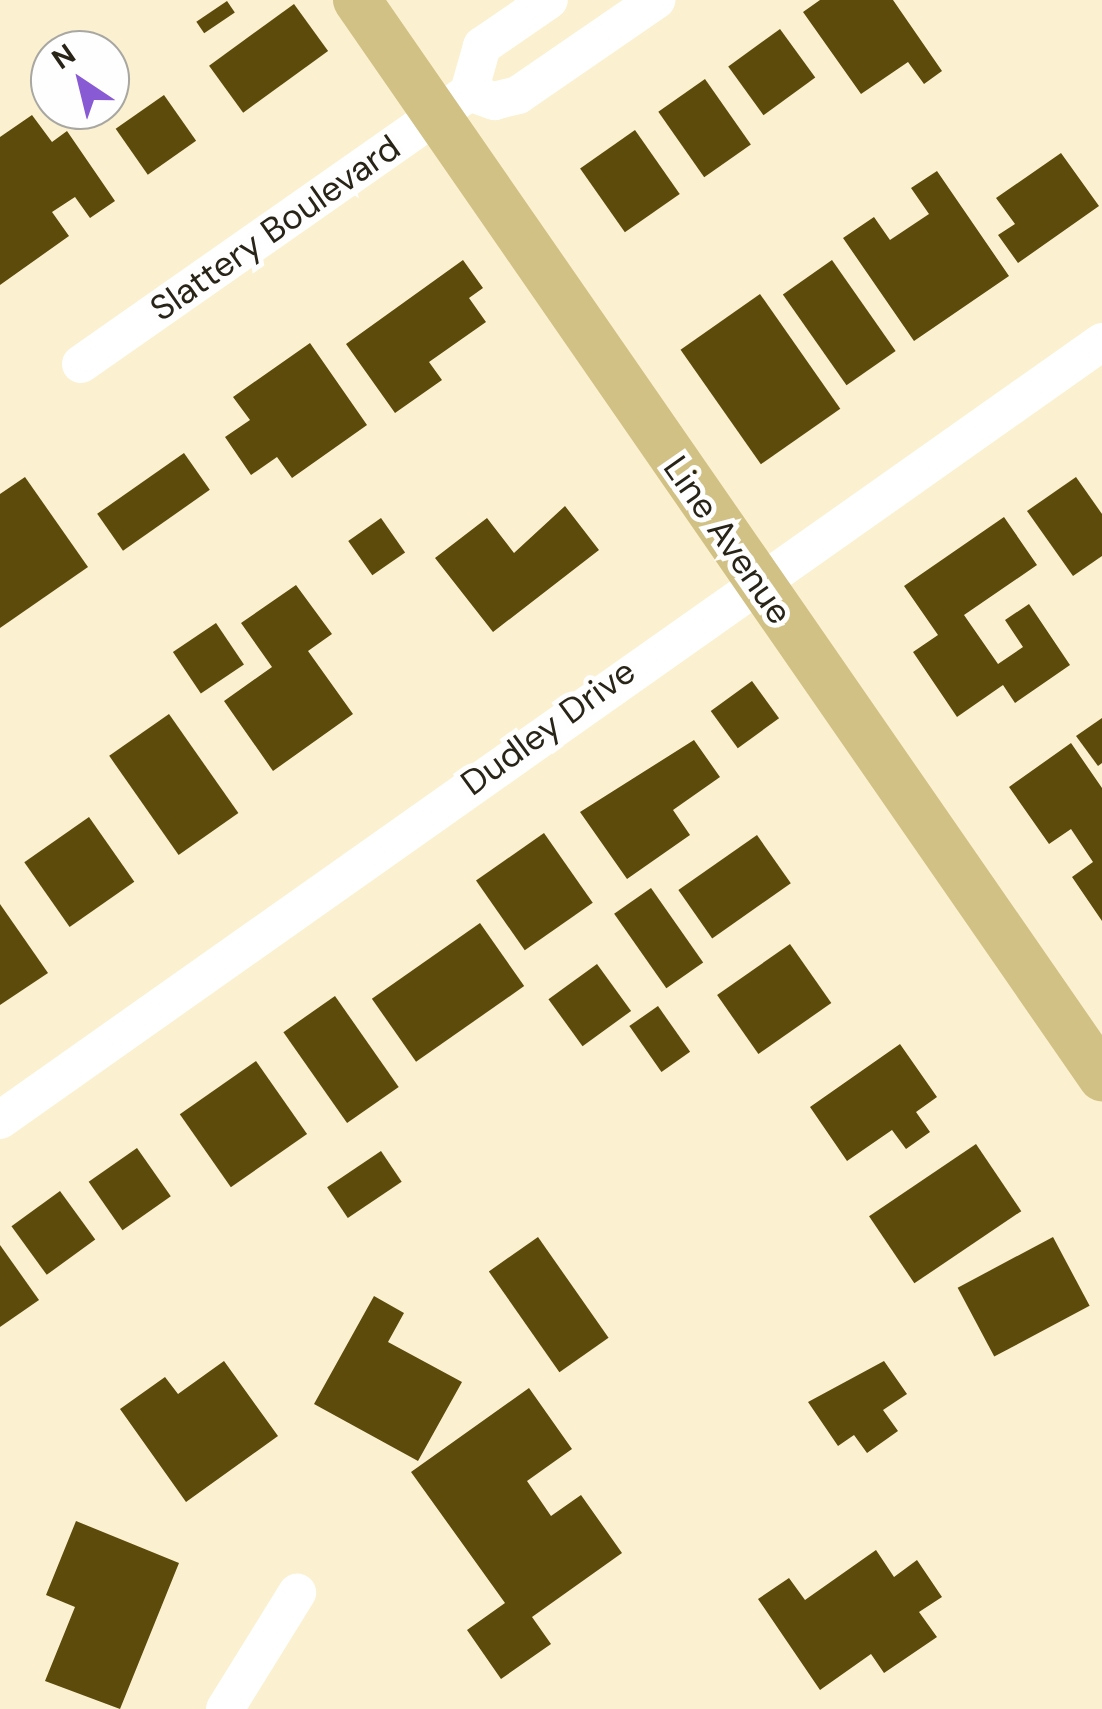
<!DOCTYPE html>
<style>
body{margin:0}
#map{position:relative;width:1102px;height:1709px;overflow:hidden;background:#fbf1d0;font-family:"DM Sans",sans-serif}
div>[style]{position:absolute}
.building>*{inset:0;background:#5c4b0b;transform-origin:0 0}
.minor>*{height:38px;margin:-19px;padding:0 19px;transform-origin:19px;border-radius:19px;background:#fff}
.major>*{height:48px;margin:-24px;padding:0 24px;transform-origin:24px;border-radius:24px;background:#d2c185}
span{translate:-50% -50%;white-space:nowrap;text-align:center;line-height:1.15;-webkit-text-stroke:10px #fefefe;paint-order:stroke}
.street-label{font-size:35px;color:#282518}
.north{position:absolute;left:30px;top:30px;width:100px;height:100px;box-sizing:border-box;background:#fefefe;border:2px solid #a8a7a2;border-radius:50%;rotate:325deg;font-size:28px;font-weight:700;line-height:40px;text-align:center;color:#282518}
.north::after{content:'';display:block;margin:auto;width:35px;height:45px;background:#885ad3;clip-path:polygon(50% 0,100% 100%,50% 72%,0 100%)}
</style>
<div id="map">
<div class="building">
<i style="clip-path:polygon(820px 0,893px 0,942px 71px,924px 84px,908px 62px,861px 94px,803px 12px)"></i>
<i style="left:227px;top:1px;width:14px;height:37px;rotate:56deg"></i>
<i style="left:294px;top:4px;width:58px;height:105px;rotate:54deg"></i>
<i style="left:780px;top:29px;width:60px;height:64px;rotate:54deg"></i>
<i style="left:705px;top:79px;width:80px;height:57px;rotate:55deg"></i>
<i style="left:164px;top:95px;width:56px;height:59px;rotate:55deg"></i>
<i style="clip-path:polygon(32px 115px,52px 142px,67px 131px,115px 201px,90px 218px,75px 197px,52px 212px,69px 236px,0 285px,0 137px)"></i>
<i style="left:635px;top:130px;width:78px;height:67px;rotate:55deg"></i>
<i style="clip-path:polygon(1061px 153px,1099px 206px,1018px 263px,998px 235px,1015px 224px,996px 198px)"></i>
<i style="clip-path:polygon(937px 171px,1009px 276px,914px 341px,843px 238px,874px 217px,890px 240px,929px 214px,911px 188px)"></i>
<i style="clip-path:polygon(463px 260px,483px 288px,469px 298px,486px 322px,429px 362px,442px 380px,395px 413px,346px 344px)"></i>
<i style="left:832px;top:260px;width:111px;height:60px;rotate:55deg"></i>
<i style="left:760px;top:294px;width:140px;height:97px;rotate:55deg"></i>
<i style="clip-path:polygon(310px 343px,367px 425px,292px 478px,277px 457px,251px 475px,225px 437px,250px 420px,233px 397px)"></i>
<i style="left:184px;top:453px;width:45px;height:106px;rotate:55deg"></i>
<i style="clip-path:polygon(25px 477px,88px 567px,0 628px,0 494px)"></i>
<i style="clip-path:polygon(1076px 477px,1102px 514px,1102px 556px,1073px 576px,1027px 511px)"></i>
<i style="clip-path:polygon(565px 506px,599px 550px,493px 632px,435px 558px,487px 518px,514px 553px)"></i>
<i style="clip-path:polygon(1004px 517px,1037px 565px,964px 615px,998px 664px,1023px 647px,1005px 620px,1029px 604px,1070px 665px,1015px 703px,1003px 685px,957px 717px,913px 652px,938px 635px,904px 586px)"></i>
<i style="left:381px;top:518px;width:42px;height:40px;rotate:55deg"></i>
<i style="clip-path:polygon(296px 585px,332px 634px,308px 651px,353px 714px,273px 771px,224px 701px,272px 667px,241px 623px)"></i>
<i style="left:216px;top:623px;width:50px;height:52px;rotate:56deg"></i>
<i style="left:752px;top:681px;width:46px;height:51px;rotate:54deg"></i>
<i style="left:169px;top:714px;width:121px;height:73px;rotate:55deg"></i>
<i style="clip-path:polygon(1102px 718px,1102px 763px,1098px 766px,1076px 736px)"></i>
<i style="clip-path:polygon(694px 740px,720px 777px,673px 810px,690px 835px,627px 879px,580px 812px)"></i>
<i style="clip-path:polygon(1071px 743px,1102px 788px,1102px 921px,1072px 877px,1093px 862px,1071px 829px,1049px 844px,1009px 787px)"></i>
<i style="left:89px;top:817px;width:79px;height:79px;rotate:55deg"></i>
<i style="left:544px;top:833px;width:85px;height:83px;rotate:55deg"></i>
<i style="left:757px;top:835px;width:59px;height:96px;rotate:55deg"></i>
<i style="left:651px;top:888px;width:91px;height:45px;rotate:55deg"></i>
<i style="clip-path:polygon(0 904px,48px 973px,0 1005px)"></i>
<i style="left:480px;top:923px;width:77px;height:132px;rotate:55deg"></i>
<i style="left:790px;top:944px;width:72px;height:89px;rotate:55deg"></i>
<i style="left:597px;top:964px;width:58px;height:60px;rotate:54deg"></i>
<i style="left:335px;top:996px;width:111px;height:63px;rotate:55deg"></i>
<i style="left:658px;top:1006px;width:56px;height:35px;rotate:55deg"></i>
<i style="clip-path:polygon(900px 1044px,937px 1097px,916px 1112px,930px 1132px,906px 1149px,892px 1130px,847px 1161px,810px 1107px)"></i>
<i style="left:256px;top:1061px;width:89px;height:93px;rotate:55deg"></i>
<i style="left:976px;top:1144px;width:81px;height:129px;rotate:56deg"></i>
<i style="left:137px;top:1148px;width:59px;height:59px;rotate:55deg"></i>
<i style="left:381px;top:1151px;width:37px;height:65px;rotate:56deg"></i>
<i style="left:60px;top:1191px;width:60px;height:60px;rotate:54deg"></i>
<i style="left:538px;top:1237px;width:123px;height:60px;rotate:55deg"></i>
<i style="left:1053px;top:1237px;width:78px;height:108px;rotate:62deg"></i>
<i style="clip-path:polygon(0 1245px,39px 1300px,0 1327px)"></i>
<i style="clip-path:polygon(374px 1296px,404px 1313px,388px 1342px,462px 1382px,418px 1461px,314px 1404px)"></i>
<i style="clip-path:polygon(224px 1361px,278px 1436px,186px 1502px,120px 1409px,165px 1377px,178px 1394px)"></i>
<i style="clip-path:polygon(884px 1361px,907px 1394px,883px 1410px,898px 1431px,867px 1453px,854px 1435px,838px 1446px,808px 1402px)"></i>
<i style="clip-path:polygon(529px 1388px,572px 1449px,527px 1481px,551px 1516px,581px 1495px,622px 1553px,532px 1617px,551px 1644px,501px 1679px,467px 1630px,505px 1603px,411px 1472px)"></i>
<i style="clip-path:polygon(76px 1521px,179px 1563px,120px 1709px,45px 1681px,75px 1607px,46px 1595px)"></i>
<i style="clip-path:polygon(876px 1550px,894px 1577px,917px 1560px,942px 1597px,919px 1612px,937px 1637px,884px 1673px,871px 1654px,820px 1690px,758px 1599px,789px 1578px,805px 1600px)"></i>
</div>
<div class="minor">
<i style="left:469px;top:92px;width:27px;rotate:20deg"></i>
<i style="left:494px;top:101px;width:25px;rotate:-14deg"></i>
<i style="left:518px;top:95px;width:168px;rotate:-34.5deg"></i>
<i style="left:469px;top:92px;width:48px;rotate:-74.2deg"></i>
<i style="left:482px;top:46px;width:81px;rotate:-34.5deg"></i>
<i style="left:81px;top:364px;width:474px;rotate:-35deg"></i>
<i style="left:0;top:1120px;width:1349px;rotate:-35.22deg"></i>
<i style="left:225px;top:1709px;width:137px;rotate:-58.2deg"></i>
</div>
<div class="major">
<i style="left:357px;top:0;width:1310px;rotate:55.33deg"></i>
</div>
<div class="street-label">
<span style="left:275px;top:228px;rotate:-35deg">Slattery Boulevard</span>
<span style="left:728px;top:540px;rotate:55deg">Line Avenue</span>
<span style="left:548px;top:727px;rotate:-36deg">Dudley Drive</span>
</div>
<div class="north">N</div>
</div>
